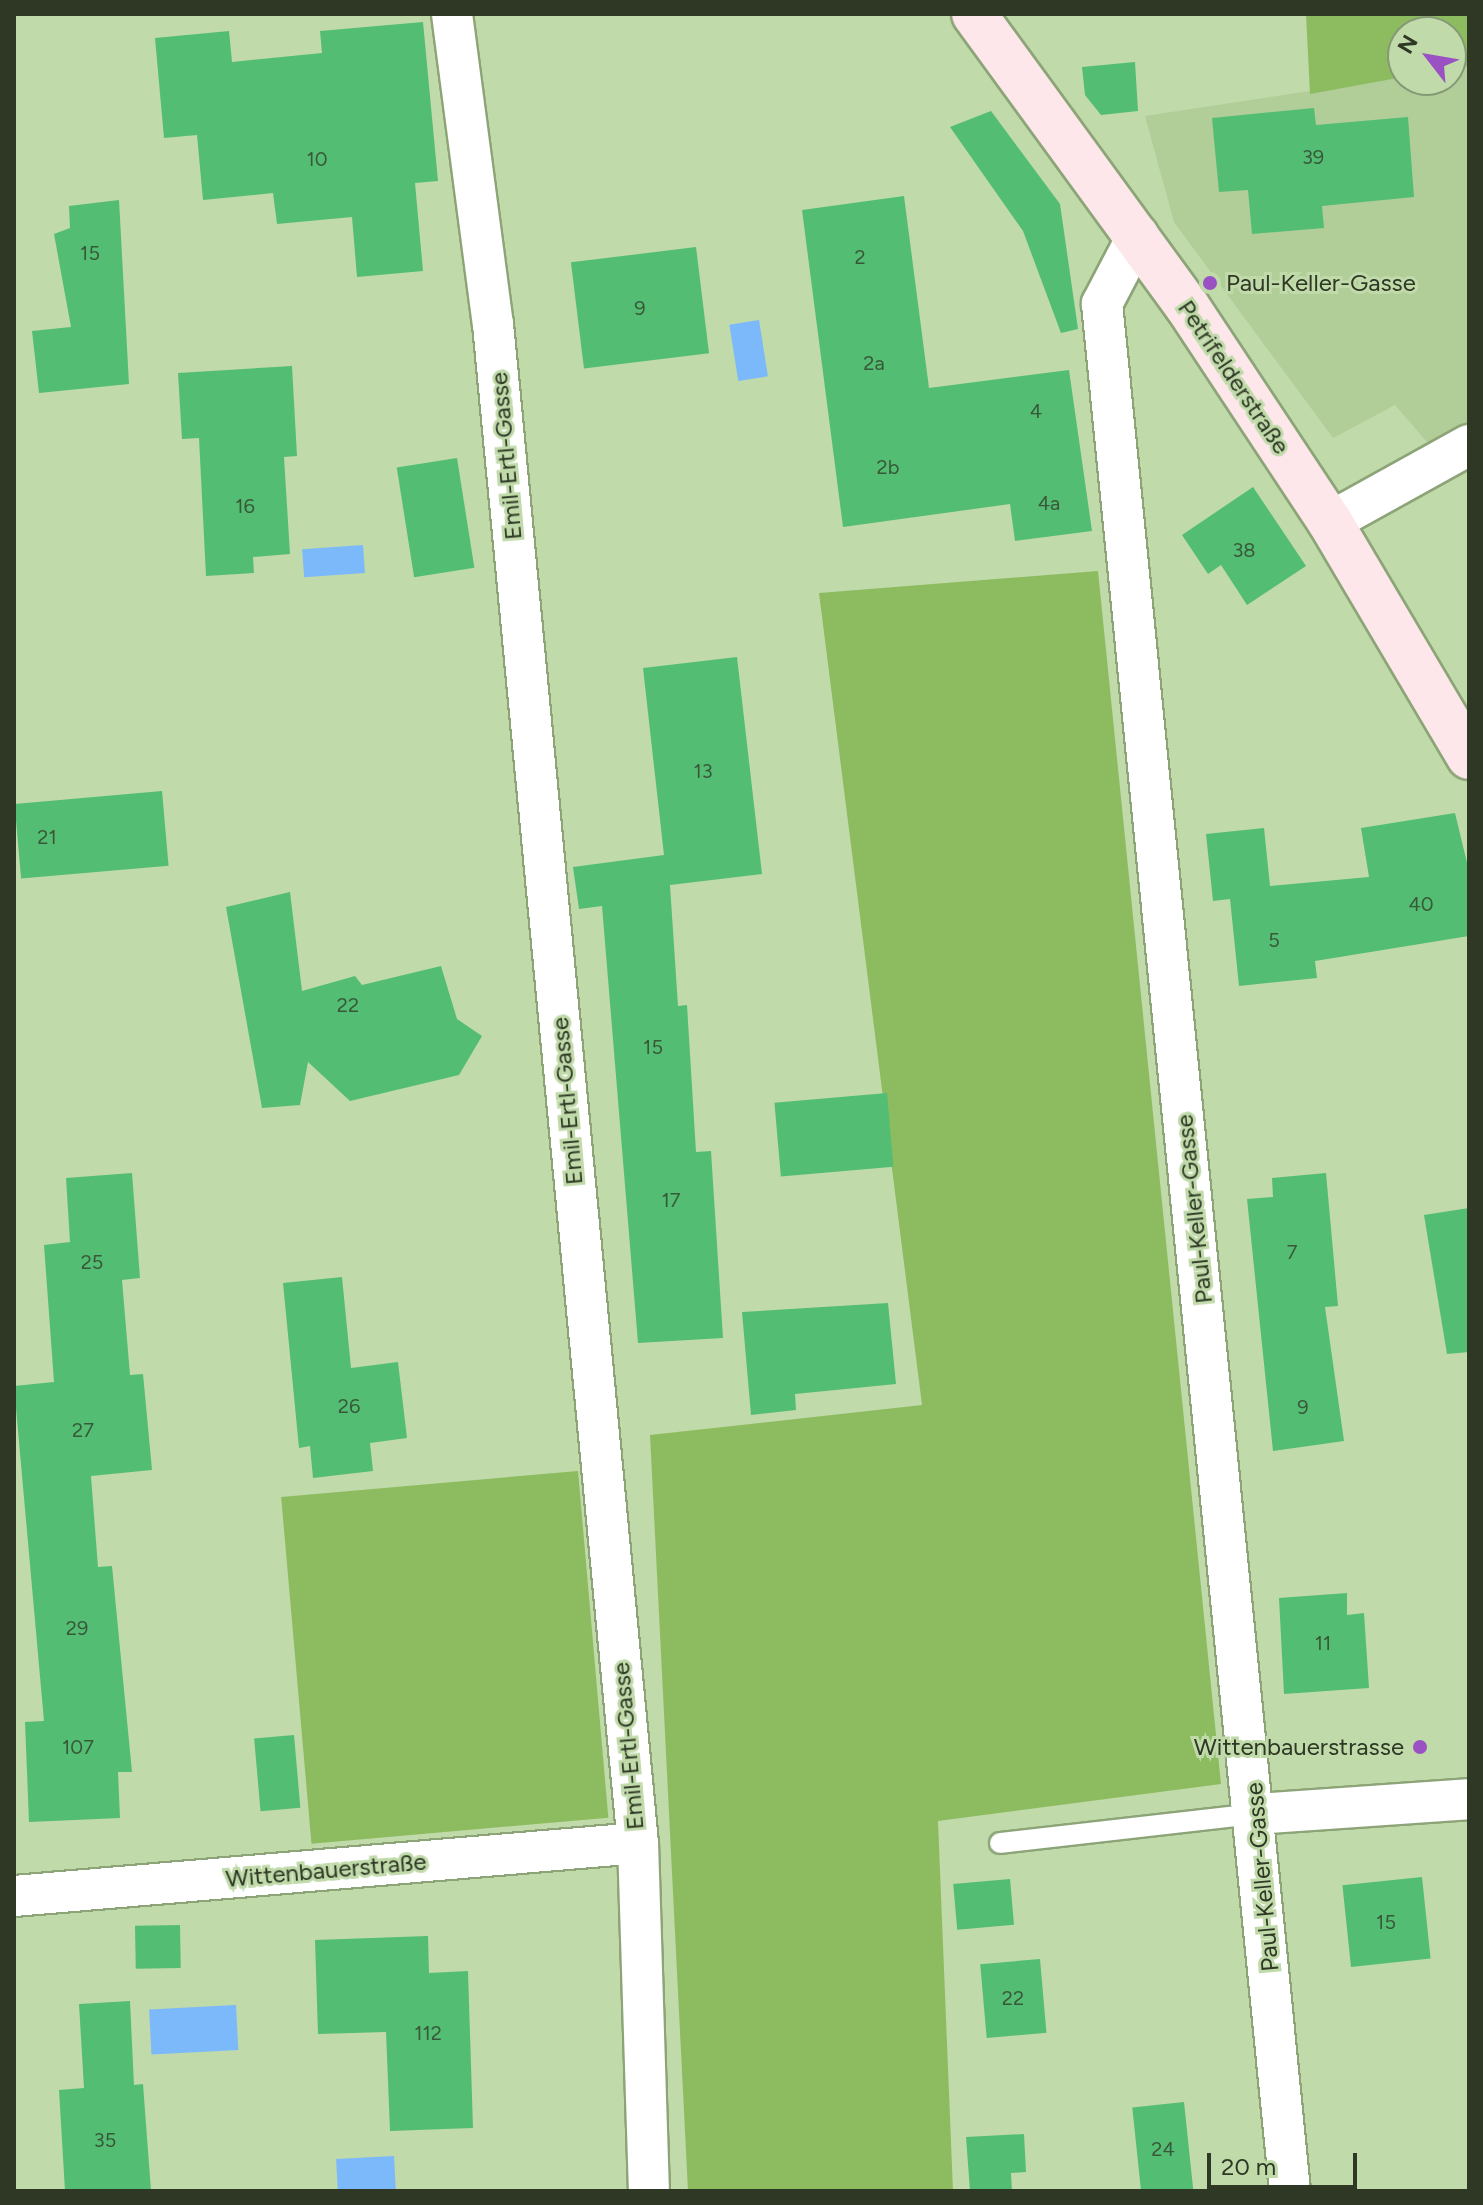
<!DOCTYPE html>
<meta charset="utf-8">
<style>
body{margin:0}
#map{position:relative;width:1483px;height:2205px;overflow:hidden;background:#c0daaa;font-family:Figtree,sans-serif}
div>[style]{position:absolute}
.built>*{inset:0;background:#b1cd98}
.green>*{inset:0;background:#8dbc60;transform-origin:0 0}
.water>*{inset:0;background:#7bb9fb;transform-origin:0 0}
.building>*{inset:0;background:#54bd74;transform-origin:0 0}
.roads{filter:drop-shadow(2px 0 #8ca477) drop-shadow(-2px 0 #8ca477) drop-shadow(0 2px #8ca477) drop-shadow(0 -2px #8ca477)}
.lane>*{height:20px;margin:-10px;padding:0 10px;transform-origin:10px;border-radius:10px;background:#fff}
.street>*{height:40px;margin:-20px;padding:0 20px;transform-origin:20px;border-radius:20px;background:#fff}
.secondary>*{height:44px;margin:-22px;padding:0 22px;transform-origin:22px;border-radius:22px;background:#fde7ea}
.dots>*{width:22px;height:22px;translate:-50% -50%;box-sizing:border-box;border:4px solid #c0daaa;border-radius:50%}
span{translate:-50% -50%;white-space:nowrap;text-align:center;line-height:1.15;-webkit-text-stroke:6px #c0daaa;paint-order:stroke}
.number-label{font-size:20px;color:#385939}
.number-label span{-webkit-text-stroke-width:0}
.poi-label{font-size:24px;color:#2e3825}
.left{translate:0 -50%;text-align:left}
.right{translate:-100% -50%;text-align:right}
.street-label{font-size:24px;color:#2e3825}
.frame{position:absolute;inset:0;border:16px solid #2e3825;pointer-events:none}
.north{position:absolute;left:1387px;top:16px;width:80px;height:80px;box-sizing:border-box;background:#c0daaa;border:2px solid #869975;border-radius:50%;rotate:301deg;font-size:22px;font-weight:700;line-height:32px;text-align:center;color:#2e3825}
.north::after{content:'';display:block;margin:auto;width:28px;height:36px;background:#9a51c4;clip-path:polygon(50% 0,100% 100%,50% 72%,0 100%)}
.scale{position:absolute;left:1207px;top:2153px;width:150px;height:36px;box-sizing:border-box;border:4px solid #2e3825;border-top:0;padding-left:10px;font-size:24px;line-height:28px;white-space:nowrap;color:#2e3825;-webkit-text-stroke:6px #c0daaa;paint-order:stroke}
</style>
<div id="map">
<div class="built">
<i style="clip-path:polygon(1469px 66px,1469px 427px,1434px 450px,1395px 405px,1333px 438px,1174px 222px,1145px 116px,1403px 77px,1451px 80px,1451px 69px)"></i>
</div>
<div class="green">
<i style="clip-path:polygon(1306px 14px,1469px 14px,1469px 66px,1451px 69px,1451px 32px,1403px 32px,1403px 77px,1310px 94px)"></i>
<i style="clip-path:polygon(1098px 571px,1221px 1784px,938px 1821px,953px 2191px,688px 2191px,650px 1435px,922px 1405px,819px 593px)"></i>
<i style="left:578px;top:1471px;width:348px;height:298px;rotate:85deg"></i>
</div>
<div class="water">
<i style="left:759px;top:320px;width:57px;height:30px;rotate:81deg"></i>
<i style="left:363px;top:545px;width:28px;height:61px;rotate:86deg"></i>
<i style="left:236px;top:2005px;width:45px;height:87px;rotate:87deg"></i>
<i style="left:394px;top:2156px;width:35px;height:58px;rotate:87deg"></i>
</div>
<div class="building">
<i style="clip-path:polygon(423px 22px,438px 181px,415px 183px,423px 271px,357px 277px,352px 217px,277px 224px,273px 193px,203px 200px,197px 135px,164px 138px,155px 38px,229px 31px,232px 62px,322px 53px,320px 31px)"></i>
<i style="clip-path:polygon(1135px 62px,1138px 111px,1101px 115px,1085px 95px,1082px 67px)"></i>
<i style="clip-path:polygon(1314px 108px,1316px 125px,1408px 117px,1414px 197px,1322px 206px,1324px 228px,1252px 234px,1248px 190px,1219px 192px,1212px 118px)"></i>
<i style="clip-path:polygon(991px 111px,1060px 204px,1078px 329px,1061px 333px,1023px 231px,950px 127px)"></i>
<i style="clip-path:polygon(904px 196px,929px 388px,1069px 370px,1092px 531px,1015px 541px,1010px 504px,843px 527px,802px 210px)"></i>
<i style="clip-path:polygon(119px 200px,129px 384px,39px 393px,32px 331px,71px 327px,54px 234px,70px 228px,69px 206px)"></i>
<i style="left:696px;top:247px;width:107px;height:126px;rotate:83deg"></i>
<i style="clip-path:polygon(292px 366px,297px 456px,284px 457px,290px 554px,253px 557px,254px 573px,206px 576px,199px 438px,182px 439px,178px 373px)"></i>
<i style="left:457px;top:458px;width:111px;height:61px;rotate:81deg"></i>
<i style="clip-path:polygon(1253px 487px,1306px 566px,1247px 605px,1221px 565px,1208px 574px,1182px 535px)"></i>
<i style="clip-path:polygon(737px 657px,762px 874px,670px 885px,678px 1006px,687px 1005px,696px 1152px,711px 1151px,723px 1338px,638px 1343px,602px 906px,579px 909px,573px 867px,664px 855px,643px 668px)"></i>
<i style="left:162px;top:791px;width:75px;height:148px;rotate:85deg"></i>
<i style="clip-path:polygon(1455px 813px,1469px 871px,1469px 936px,1315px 961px,1317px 978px,1239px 986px,1230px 899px,1213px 901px,1206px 834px,1264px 828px,1270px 886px,1369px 877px,1361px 828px)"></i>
<i style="clip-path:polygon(290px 892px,302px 991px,355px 976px,362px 985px,441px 966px,457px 1019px,482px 1036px,459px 1075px,350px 1101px,308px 1062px,300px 1105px,262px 1108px,226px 907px)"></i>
<i style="left:887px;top:1093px;width:74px;height:113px;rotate:85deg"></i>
<i style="clip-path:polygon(132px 1173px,140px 1278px,122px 1280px,130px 1375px,143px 1374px,152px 1470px,91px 1476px,98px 1567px,112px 1566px,132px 1772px,118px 1772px,120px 1818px,29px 1822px,25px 1722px,44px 1721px,14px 1386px,54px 1382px,44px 1245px,70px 1242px,66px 1178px)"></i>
<i style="clip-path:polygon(1326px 1173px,1338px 1306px,1325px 1307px,1344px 1441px,1273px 1451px,1247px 1199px,1273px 1197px,1272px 1178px)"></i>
<i style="clip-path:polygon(1469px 1208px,1469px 1352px,1447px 1354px,1424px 1215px)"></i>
<i style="clip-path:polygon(342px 1277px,351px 1368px,398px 1362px,407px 1438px,370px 1443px,373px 1471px,313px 1478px,310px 1446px,299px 1448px,283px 1283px)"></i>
<i style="clip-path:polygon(888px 1303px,896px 1384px,795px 1394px,796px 1410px,751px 1415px,742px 1312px)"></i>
<i style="clip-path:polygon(1347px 1593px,1347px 1615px,1364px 1613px,1369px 1688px,1284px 1694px,1279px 1598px)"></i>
<i style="left:294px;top:1735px;width:73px;height:40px;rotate:85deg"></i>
<i style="left:1422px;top:1877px;width:82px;height:80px;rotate:84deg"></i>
<i style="left:1010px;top:1879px;width:46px;height:57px;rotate:85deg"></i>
<i style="left:180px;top:1925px;width:43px;height:45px;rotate:89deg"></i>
<i style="clip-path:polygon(428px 1936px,429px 1973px,468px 1971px,473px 2128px,390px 2131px,386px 2032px,318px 2034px,315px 1940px)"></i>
<i style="left:1040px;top:1959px;width:74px;height:60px;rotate:85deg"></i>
<i style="clip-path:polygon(130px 2001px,134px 2085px,143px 2084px,151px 2191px,65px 2191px,59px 2090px,84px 2088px,79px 2004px)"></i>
<i style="left:1184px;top:2102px;width:90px;height:52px;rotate:84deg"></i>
<i style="clip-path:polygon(1024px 2134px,1026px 2172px,1011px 2173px,1012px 2191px,970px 2191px,966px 2137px)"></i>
</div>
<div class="roads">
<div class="lane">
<i style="left:1000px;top:1843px;width:258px;rotate:-6.5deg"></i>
</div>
<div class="street">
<i style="left:452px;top:14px;width:313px;rotate:82.5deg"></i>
<i style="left:493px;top:324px;width:1526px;rotate:84.55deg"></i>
<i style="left:638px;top:1843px;width:348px;rotate:88.2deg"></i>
<i style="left:1138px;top:235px;width:78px;rotate:117.6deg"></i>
<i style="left:1102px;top:304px;width:1896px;rotate:84.31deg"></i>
<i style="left:1330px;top:522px;width:159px;rotate:-29deg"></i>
<i style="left:1256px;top:1814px;width:214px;rotate:-4deg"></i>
<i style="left:14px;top:1896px;width:626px;rotate:-4.85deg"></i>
</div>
<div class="secondary">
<i style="left:974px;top:14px;width:361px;rotate:53.9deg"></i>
<i style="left:1187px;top:306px;width:259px;rotate:56.5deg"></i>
<i style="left:1330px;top:522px;width:273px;rotate:59.4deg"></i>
</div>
</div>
<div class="dots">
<i style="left:1210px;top:283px;background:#9a51c4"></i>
<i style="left:1420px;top:1747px;background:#9a51c4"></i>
</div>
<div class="number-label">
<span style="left:1313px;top:157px">39</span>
<span style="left:317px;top:159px">10</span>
<span style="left:90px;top:253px">15</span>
<span style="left:860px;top:257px">2</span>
<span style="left:640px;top:308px">9</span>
<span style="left:874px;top:363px">2a</span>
<span style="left:1036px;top:411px">4</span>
<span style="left:888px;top:467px">2b</span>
<span style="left:1049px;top:503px">4a</span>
<span style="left:245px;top:506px">16</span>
<span style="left:1244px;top:550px">38</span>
<span style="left:703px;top:771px">13</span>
<span style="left:47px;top:837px">21</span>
<span style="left:1421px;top:904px">40</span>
<span style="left:1274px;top:940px">5</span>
<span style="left:348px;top:1005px">22</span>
<span style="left:653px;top:1047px">15</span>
<span style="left:671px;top:1200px">17</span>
<span style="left:1292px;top:1252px">7</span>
<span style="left:92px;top:1262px">25</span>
<span style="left:349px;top:1406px">26</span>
<span style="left:1303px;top:1407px">9</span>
<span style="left:83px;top:1430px">27</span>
<span style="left:77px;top:1628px">29</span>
<span style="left:1323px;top:1643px">11</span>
<span style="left:78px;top:1747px">107</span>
<span style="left:1386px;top:1922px">15</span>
<span style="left:1013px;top:1998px">22</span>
<span style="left:428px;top:2033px">112</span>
<span style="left:105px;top:2140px">35</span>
<span style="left:1163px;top:2149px">24</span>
</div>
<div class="poi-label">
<span class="left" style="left:1226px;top:283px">Paul-Keller-Gasse</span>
<span class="right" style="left:1404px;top:1747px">Wittenbauerstrasse</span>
</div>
<div class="street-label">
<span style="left:1234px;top:377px;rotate:56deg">Petrifelderstraße</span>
<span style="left:506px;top:456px;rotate:-95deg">Emil-Ertl-Gasse</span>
<span style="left:567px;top:1101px;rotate:-95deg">Emil-Ertl-Gasse</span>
<span style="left:1194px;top:1209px;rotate:-96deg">Paul-Keller-Gasse</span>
<span style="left:628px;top:1746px;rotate:-95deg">Emil-Ertl-Gasse</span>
<span style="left:326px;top:1870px;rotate:-5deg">Wittenbauerstraße</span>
<span style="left:1262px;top:1877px;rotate:-95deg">Paul-Keller-Gasse</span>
</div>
<div class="frame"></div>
<div class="north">N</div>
<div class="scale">20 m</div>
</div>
